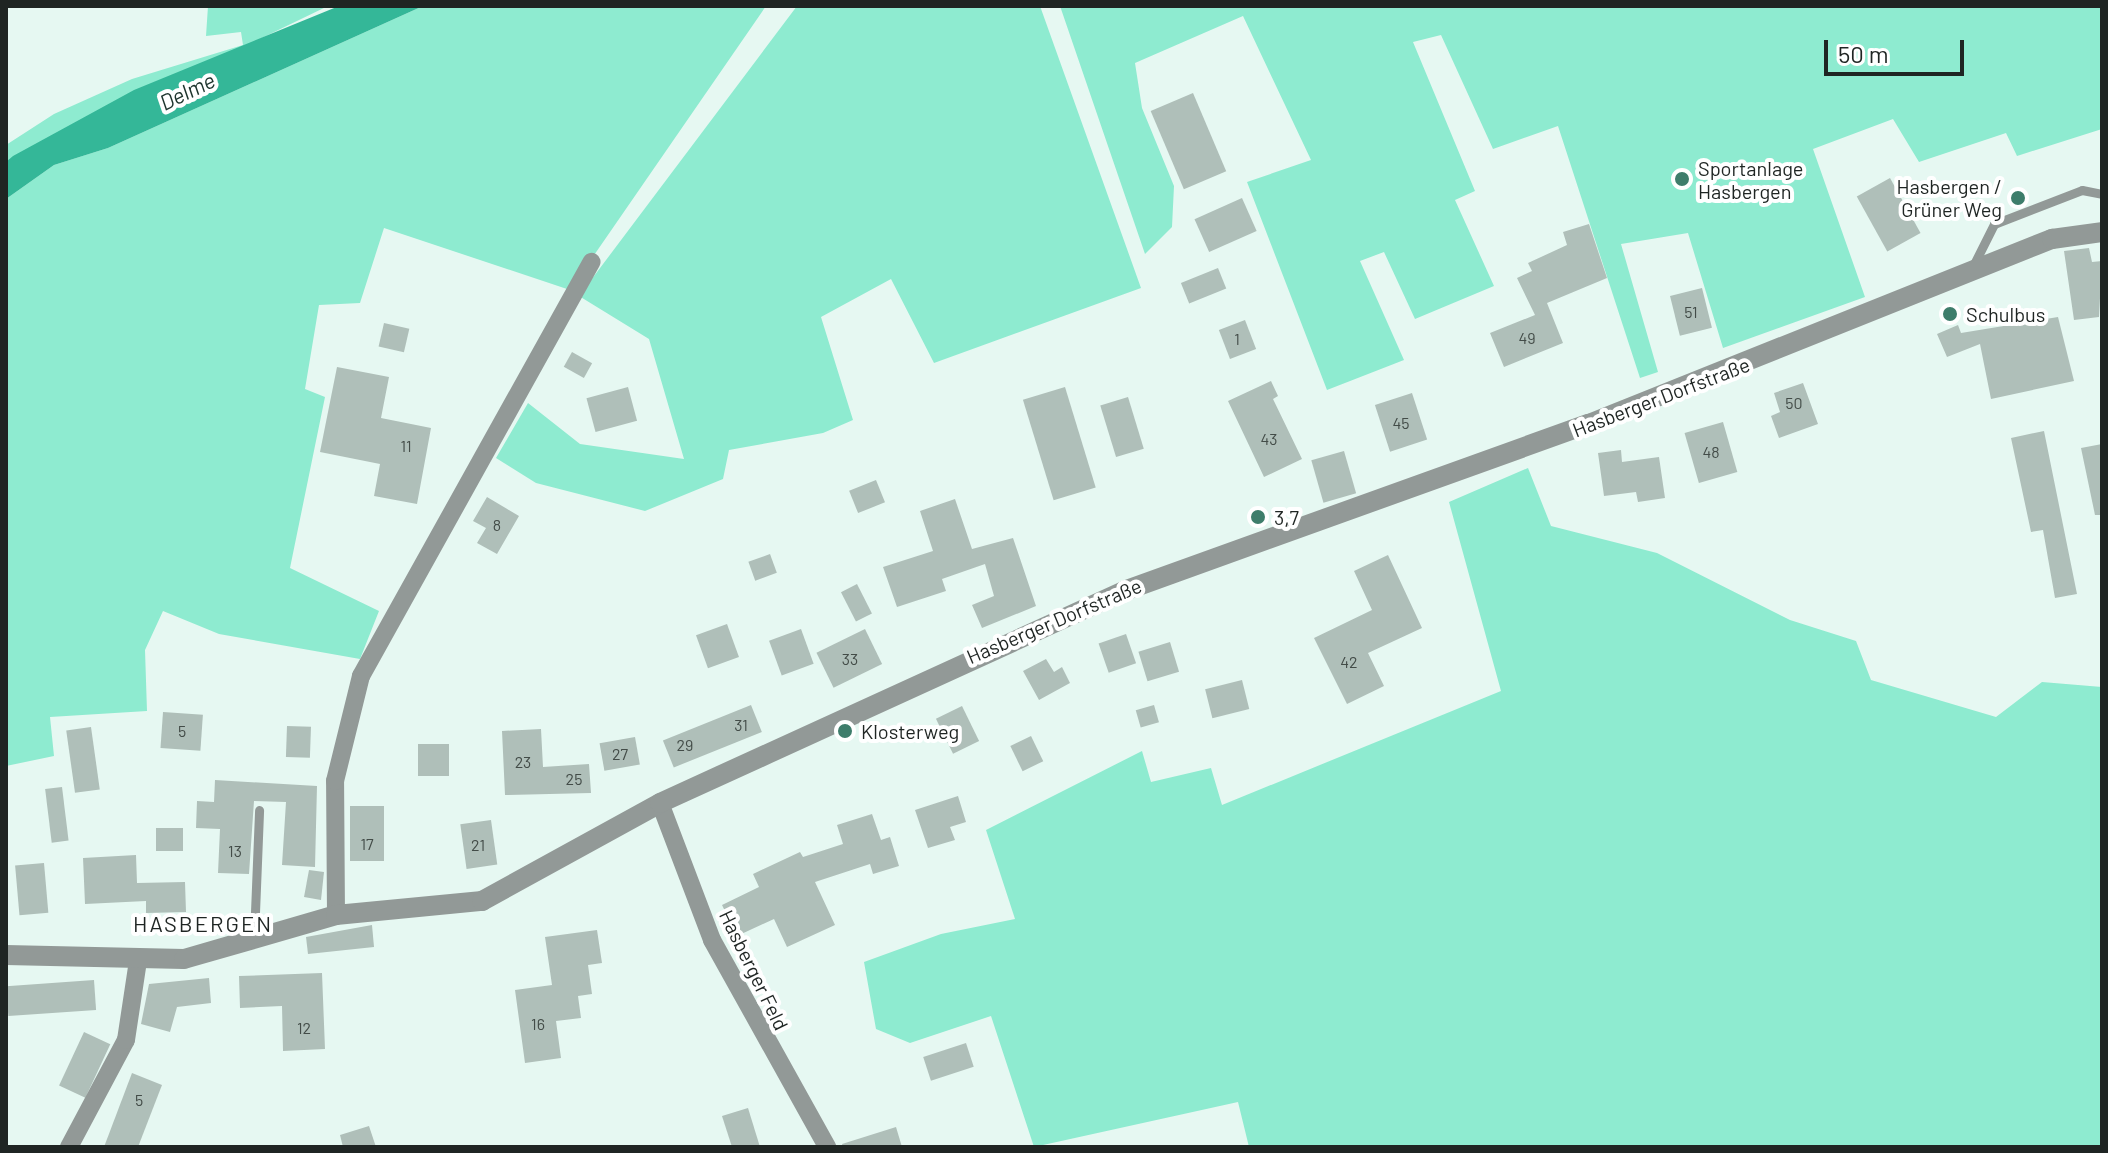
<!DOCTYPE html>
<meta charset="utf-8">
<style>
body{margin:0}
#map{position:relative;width:2108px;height:1153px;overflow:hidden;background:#e6f8f2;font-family:Barlow,sans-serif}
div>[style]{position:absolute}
.green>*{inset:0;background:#8eebd0}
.water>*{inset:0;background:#34b798}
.building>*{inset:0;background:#afbfb9;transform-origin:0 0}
.service>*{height:9px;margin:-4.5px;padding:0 4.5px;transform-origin:4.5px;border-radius:4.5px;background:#929997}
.minor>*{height:18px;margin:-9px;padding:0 9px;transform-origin:9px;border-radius:9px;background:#929997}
.tertiary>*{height:20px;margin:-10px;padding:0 10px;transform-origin:10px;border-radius:10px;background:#929997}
.dots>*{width:22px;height:22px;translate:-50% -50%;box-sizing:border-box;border:4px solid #fff;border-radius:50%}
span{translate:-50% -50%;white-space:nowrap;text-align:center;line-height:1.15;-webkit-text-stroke:8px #fff;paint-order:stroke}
.number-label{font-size:16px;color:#434c48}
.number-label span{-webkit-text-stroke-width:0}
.poi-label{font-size:20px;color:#1f2523}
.left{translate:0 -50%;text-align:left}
.right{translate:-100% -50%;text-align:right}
.street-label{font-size:20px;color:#1f2523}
.water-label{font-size:22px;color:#1d332c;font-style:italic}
.neighbourhood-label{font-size:22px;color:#1f2523;letter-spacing:2px}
.frame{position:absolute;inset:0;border:8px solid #1f2523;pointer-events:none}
.scale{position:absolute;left:1824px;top:40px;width:140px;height:36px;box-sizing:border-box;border:4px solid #1f2523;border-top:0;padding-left:10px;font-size:24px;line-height:28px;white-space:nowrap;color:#1f2523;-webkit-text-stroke:6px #fff;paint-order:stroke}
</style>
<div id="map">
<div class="green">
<i style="clip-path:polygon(208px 6px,328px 6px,6px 162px,6px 145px,54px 114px,132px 79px,243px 45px,241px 32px,206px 36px)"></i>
<i style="clip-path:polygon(423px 6px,766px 6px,570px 290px,384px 228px,360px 303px,319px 305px,305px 389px,325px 397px,290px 568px,379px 611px,360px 659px,219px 634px,163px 611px,145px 650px,147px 711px,50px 717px,54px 756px,6px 766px,6px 199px,54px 165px,108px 148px)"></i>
<i style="clip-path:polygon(797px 6px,1040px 6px,1141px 288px,934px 363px,891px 279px,821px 317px,853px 420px,823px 433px,729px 450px,723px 479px,645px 511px,536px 483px,496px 458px,528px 403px,580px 444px,684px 459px,649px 339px,579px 296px)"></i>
<i style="clip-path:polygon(1060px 6px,2102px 6px,2102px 129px,2017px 156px,2006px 133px,1919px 162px,1893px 119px,1813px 149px,1865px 297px,1723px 348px,1688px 233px,1621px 244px,1658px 372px,1640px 378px,1558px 126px,1493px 149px,1441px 35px,1413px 42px,1475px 191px,1455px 200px,1494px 286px,1415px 319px,1384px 252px,1360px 261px,1404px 360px,1327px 390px,1247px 182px,1311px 160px,1243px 16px,1135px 63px,1142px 108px,1174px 186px,1172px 227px,1145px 254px)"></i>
<i style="clip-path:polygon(1528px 468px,1551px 526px,1657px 553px,1790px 620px,1856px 641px,1871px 680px,1996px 717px,2042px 682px,2102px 687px,2102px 1147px,1249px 1147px,1238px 1102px,1034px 1147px,991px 1016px,910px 1043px,876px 1029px,864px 962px,941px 934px,1015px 919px,986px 830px,1142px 751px,1151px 782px,1211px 768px,1222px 805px,1501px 691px,1449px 502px)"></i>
</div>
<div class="water">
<i style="clip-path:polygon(339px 6px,423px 6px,108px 148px,54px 165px,6px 199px,6px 162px,13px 156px,134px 90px)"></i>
</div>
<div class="building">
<i style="left:1193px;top:93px;width:85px;height:46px;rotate:67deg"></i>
<i style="left:1890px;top:178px;width:63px;height:38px;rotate:61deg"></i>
<i style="left:1242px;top:198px;width:36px;height:52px;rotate:66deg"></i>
<i style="clip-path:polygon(1589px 224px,1607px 278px,1547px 303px,1563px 343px,1504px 367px,1490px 333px,1535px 315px,1517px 278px,1532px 271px,1528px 263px,1567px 245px,1563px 232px)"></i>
<i style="clip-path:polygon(2089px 248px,2092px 262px,2102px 261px,2099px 317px,2074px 320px,2064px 251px)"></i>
<i style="left:1218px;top:268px;width:22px;height:40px;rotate:68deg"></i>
<i style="left:1702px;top:288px;width:41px;height:33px;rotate:76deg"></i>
<i style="clip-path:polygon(2058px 317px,2074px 381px,1991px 399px,1980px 344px,1947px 357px,1937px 334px,1958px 325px,1961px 333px)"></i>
<i style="left:1245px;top:320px;width:31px;height:28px;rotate:69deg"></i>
<i style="left:384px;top:323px;width:26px;height:24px;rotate:13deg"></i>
<i style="left:572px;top:352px;width:23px;height:17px;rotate:29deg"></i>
<i style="clip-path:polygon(337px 367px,389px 377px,381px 418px,431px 428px,417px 504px,374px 496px,380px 464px,320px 452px)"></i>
<i style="clip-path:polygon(1271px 381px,1278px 396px,1273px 399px,1302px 459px,1264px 477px,1228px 401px)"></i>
<i style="clip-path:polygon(1803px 383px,1818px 424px,1779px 438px,1771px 416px,1780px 412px,1774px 393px)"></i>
<i style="left:628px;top:387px;width:35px;height:43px;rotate:75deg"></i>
<i style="left:1065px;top:387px;width:105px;height:44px;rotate:73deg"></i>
<i style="left:1412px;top:393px;width:49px;height:39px;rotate:72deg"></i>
<i style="left:1128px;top:397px;width:54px;height:29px;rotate:73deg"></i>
<i style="left:1723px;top:422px;width:52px;height:40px;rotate:74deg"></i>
<i style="clip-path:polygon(2044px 431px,2077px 594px,2055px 598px,2043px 530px,2031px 532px,2011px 438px)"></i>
<i style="clip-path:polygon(2102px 444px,2102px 515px,2095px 515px,2081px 448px)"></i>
<i style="clip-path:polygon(1621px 450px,1622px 462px,1659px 457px,1665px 498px,1638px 502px,1636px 492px,1604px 496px,1598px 453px)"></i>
<i style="left:1344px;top:451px;width:44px;height:34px;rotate:74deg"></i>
<i style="left:876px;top:480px;width:24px;height:29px;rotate:68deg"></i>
<i style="clip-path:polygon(487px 497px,519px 516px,497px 554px,477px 543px,486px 528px,473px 521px)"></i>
<i style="clip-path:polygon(955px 499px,972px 549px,1013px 538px,1036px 606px,982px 628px,972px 605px,994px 596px,985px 564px,942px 579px,946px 591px,897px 607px,883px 567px,933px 551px,920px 511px)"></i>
<i style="left:770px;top:554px;width:20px;height:23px;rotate:70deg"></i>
<i style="clip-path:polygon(1388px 555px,1422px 628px,1368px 653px,1384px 686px,1347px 704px,1314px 638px,1372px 610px,1354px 571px)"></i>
<i style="left:857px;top:584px;width:33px;height:18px;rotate:63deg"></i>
<i style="left:727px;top:624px;width:35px;height:33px;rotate:70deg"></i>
<i style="left:801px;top:629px;width:37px;height:34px;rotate:70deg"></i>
<i style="left:865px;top:629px;width:39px;height:54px;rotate:64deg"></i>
<i style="left:1126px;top:634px;width:31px;height:29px;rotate:71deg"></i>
<i style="left:1170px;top:642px;width:31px;height:33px;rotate:73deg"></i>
<i style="clip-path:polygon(1046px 659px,1054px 672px,1062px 667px,1070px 683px,1039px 700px,1023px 671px)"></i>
<i style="left:1242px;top:680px;width:30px;height:38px;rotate:76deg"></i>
<i style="left:751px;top:705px;width:29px;height:95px;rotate:68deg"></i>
<i style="left:1154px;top:705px;width:18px;height:19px;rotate:74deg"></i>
<i style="left:962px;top:706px;width:39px;height:29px;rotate:64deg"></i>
<i style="left:163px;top:712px;width:40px;height:36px;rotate:4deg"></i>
<i style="left:287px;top:726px;width:24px;height:31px;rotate:2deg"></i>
<i style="left:91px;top:727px;width:63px;height:25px;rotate:82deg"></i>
<i style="clip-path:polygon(541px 729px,543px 767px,589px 764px,591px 793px,505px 795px,502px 731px)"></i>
<i style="left:1031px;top:736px;width:28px;height:23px;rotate:64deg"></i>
<i style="left:635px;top:737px;width:28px;height:36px;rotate:80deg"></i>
<i style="left:418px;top:744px;width:31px;height:32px"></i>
<i style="clip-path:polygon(215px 780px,317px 786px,315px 867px,282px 865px,286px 802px,254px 801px,249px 874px,218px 873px,220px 829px,196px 828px,197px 801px,214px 802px)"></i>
<i style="left:62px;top:787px;width:54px;height:17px;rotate:83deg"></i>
<i style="clip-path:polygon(958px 796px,966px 822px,950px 827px,955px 840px,928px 848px,915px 810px)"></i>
<i style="left:350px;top:806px;width:34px;height:55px"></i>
<i style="clip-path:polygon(872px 814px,881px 840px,890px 837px,899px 866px,873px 874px,870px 864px,815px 882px,835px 925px,787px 947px,774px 919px,737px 936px,722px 905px,759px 887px,753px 874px,800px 852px,803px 857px,843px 844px,837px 825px)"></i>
<i style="left:491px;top:820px;width:45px;height:31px;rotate:82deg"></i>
<i style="left:156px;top:828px;width:27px;height:23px"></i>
<i style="clip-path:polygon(136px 855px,137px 883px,185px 882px,186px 912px,146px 913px,146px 901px,85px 904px,83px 858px)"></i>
<i style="left:44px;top:863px;width:50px;height:29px;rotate:85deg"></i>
<i style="clip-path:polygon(309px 870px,324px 872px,321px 900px,304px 897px)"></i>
<i style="clip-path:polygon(372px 925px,374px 947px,308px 954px,306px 937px)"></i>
<i style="clip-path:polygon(597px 930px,602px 963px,588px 965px,592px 994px,578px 996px,581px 1018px,556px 1021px,561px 1058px,525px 1063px,515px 990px,552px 985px,545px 937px)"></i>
<i style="clip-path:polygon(322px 973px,325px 1049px,283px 1051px,282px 1006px,240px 1008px,239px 976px)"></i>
<i style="clip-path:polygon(209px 978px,211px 1003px,177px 1007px,170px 1032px,141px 1024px,149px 984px)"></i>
<i style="left:94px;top:980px;width:30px;height:88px;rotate:86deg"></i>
<i style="left:84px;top:1032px;width:29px;height:59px;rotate:25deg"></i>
<i style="left:966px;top:1043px;width:25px;height:45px;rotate:72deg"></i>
<i style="clip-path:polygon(132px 1073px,162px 1085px,138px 1147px,104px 1147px)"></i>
<i style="clip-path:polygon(748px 1108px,760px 1147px,732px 1147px,722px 1116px)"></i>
<i style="clip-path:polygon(369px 1126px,376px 1147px,343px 1147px,340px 1135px)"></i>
<i style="clip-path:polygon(896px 1127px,902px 1147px,843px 1147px,842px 1144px)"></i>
</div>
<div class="service">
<i style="left:1972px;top:268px;width:49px;rotate:-63.4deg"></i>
<i style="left:1994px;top:224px;width:94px;rotate:-21.1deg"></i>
<i style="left:2082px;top:190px;width:20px;rotate:11deg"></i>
<i style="left:254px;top:937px;width:127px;rotate:-87.7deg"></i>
</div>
<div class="minor">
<i style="left:660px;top:803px;width:147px;rotate:69.2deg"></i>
<i style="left:712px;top:940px;width:237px;rotate:60.9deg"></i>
<i style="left:336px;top:915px;width:134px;rotate:-90.4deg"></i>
<i style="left:335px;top:781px;width:108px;rotate:-76.1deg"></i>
<i style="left:361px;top:676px;width:474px;rotate:-60.9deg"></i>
<i style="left:69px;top:1147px;width:121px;rotate:-62deg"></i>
<i style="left:126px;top:1040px;width:80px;rotate:-81.4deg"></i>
</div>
<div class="tertiary">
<i style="left:6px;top:955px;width:178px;rotate:1.3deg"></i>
<i style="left:184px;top:959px;width:158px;rotate:-16.1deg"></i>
<i style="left:336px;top:915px;width:147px;rotate:-5.5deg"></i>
<i style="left:482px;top:901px;width:203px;rotate:-28.8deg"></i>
<i style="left:660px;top:803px;width:510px;rotate:-24.56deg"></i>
<i style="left:1124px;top:591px;width:494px;rotate:-19.8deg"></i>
<i style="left:1589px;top:424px;width:499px;rotate:-21.8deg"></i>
<i style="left:2052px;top:239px;width:50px;rotate:-8deg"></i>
</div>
<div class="dots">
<i style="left:1682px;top:179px;background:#3e7d6b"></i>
<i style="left:2018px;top:198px;background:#3e7d6b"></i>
<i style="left:1950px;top:314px;background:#3e7d6b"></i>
<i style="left:1258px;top:517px;background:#3e7d6b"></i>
<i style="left:845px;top:731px;background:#3e7d6b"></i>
</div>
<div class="number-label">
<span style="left:1691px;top:312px">51</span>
<span style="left:1527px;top:338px">49</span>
<span style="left:1237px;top:339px">1</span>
<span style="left:1794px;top:403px">50</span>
<span style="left:1401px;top:423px">45</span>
<span style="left:1269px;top:439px">43</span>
<span style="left:406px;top:446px">11</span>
<span style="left:1711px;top:452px">48</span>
<span style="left:497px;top:525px">8</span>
<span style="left:850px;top:659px">33</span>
<span style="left:1349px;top:662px">42</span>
<span style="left:741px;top:725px">31</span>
<span style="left:182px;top:731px">5</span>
<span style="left:685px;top:745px">29</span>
<span style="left:620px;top:754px">27</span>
<span style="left:523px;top:762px">23</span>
<span style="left:574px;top:779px">25</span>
<span style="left:367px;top:844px">17</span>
<span style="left:478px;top:845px">21</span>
<span style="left:235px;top:851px">13</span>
<span style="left:538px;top:1024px">16</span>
<span style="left:304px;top:1028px">12</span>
<span style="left:139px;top:1100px">5</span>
</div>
<div class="poi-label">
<span class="left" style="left:1698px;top:180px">Sportanlage<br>Hasbergen</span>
<span class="right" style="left:2002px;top:198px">Hasbergen /<br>Grüner Weg</span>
<span class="left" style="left:1966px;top:314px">Schulbus</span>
<span class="left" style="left:1274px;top:517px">3,7</span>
<span class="left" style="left:861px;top:731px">Klosterweg</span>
</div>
<div class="street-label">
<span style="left:1661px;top:397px;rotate:-21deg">Hasberger Dorfstraße</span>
<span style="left:1054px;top:621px;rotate:-23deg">Hasberger Dorfstraße</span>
<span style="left:754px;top:970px;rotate:64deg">Hasberger Feld</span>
</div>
<div class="water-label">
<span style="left:187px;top:91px;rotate:-26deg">Delme</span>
</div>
<div class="neighbourhood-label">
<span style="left:203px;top:924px">HASBERGEN</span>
</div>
<div class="frame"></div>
<div class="scale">50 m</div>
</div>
